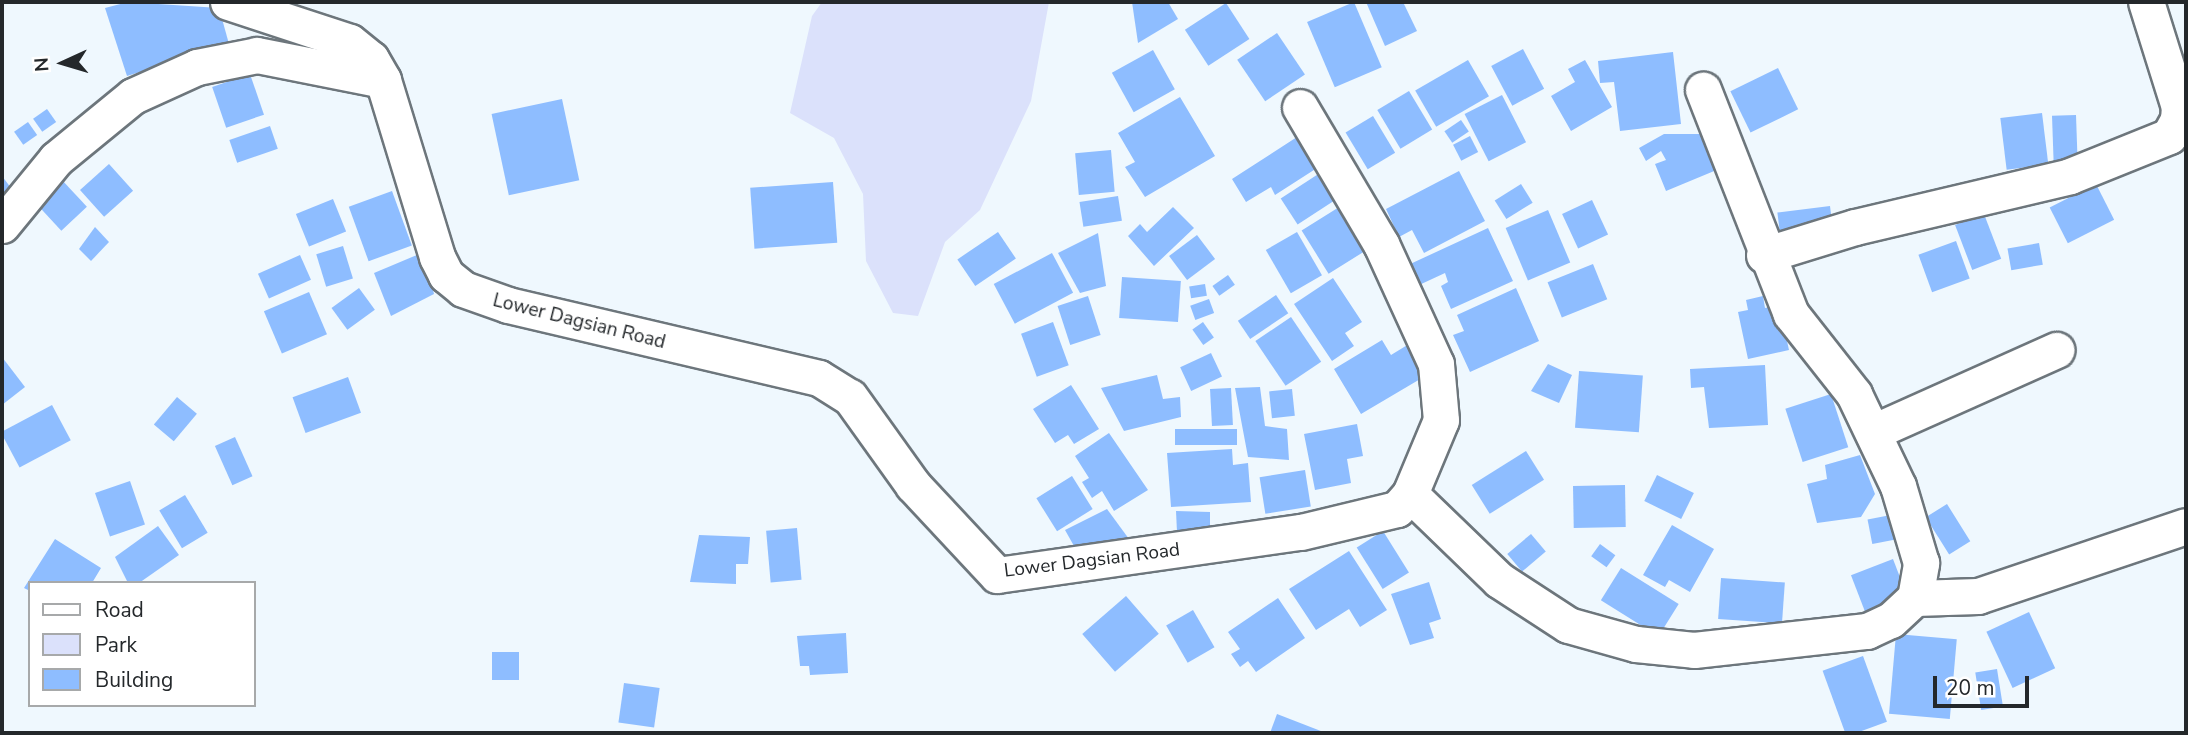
<!DOCTYPE html>
<style>
body{margin:0}
#map{position:relative;width:2188px;height:735px;overflow:hidden;background:#eff8fe;font-family:"Nunito Sans",sans-serif}
div>[style]{position:absolute}
.green>*{inset:0;background:#dbe1fb}
.building>*{inset:0;background:#8ebdff;transform-origin:0 0}
.roads{filter:drop-shadow(2px 0 #6d767c) drop-shadow(-2px 0 #6d767c) drop-shadow(0 2px #6d767c) drop-shadow(0 -2px #6d767c)}
.minor>*{height:35px;margin:-17.5px;padding:0 17.5px;transform-origin:17.5px;border-radius:17.5px;background:#fff}
span{translate:-50% -50%;white-space:nowrap;text-align:center;line-height:1.15;-webkit-text-stroke:5px #fff;paint-order:stroke}
.street-label{font-size:19px;color:#24282b}
.frame{position:absolute;inset:0;border:4px solid #24282b;pointer-events:none}
.legend{position:absolute;left:28px;top:581px;width:228px;height:126px;box-sizing:border-box;background:#fff;border:2px solid #a7a9aa;margin:0;padding:9px 12px;list-style:none;font-size:21px;color:#24282b}
.legend li{display:flex;align-items:center;gap:14px;height:35px}
.legend b{width:35px;border:2px solid #a7a9aa}
.north{position:absolute;left:28px;top:28px;width:70px;height:70px;-webkit-text-stroke:5px #fff;paint-order:stroke;rotate:266deg;font-size:19px;font-weight:700;line-height:28px;text-align:center;color:#24282b}
.north::after{content:'';display:block;margin:auto;width:24px;height:32px;background:#24282b;clip-path:polygon(50% 0,100% 100%,50% 72%,0 100%)}
.scale{position:absolute;left:1933px;top:676px;width:96px;height:32px;box-sizing:border-box;border:4px solid #24282b;border-top:0;padding-left:9px;font-size:21px;line-height:24px;white-space:nowrap;color:#24282b;-webkit-text-stroke:5px #fff;paint-order:stroke}
</style>
<div id="map">
<div class="green">
<i style="clip-path:polygon(822px 2px,1049px 2px,1031px 101px,980px 210px,945px 242px,918px 316px,893px 313px,866px 261px,863px 194px,834px 138px,790px 113px,812px 16px)"></i>
</div>
<div class="building">
<i style="clip-path:polygon(128px 2px,219px 8px,229px 44px,127px 76px,105px 8px)"></i>
<i style="clip-path:polygon(1132px 2px,1168px 2px,1178px 19px,1138px 43px)"></i>
<i style="left:1354px;top:2px;width:71px;height:51px;rotate:67deg"></i>
<i style="clip-path:polygon(1366px 2px,1403px 2px,1417px 31px,1385px 46px)"></i>
<i style="left:1226px;top:3px;width:43px;height:49px;rotate:57deg"></i>
<i style="left:1277px;top:33px;width:50px;height:48px;rotate:56deg"></i>
<i style="left:1523px;top:49px;width:45px;height:36px;rotate:62deg"></i>
<i style="left:1153px;top:50px;width:45px;height:47px;rotate:61deg"></i>
<i style="clip-path:polygon(1673px 52px,1681px 124px,1620px 131px,1614px 82px,1600px 83px,1598px 61px)"></i>
<i style="left:1468px;top:60px;width:42px;height:61px;rotate:60deg"></i>
<i style="clip-path:polygon(1585px 60px,1612px 107px,1571px 131px,1551px 96px,1575px 82px,1568px 69px)"></i>
<i style="left:1778px;top:68px;width:46px;height:53px;rotate:64deg"></i>
<i style="left:250px;top:74px;width:43px;height:40px;rotate:71deg"></i>
<i style="left:1409px;top:91px;width:45px;height:37px;rotate:59deg"></i>
<i style="left:1502px;top:95px;width:53px;height:42px;rotate:63deg"></i>
<i style="clip-path:polygon(1180px 97px,1215px 156px,1145px 197px,1125px 167px,1135px 162px,1118px 133px)"></i>
<i style="left:562px;top:99px;width:83px;height:72px;rotate:78deg"></i>
<i style="left:47px;top:109px;width:16px;height:17px;rotate:55deg"></i>
<i style="left:2042px;top:113px;width:52px;height:42px;rotate:83deg"></i>
<i style="left:2076px;top:115px;width:50px;height:24px;rotate:88deg"></i>
<i style="left:1373px;top:116px;width:43px;height:32px;rotate:59deg"></i>
<i style="left:1461px;top:120px;width:14px;height:20px;rotate:56deg"></i>
<i style="left:28px;top:122px;width:16px;height:17px;rotate:55deg"></i>
<i style="left:270px;top:126px;width:24px;height:43px;rotate:71deg"></i>
<i style="clip-path:polygon(1664px 134px,1708px 134px,1719px 169px,1666px 191px,1655px 164px,1666px 160px,1661px 151px,1646px 161px,1639px 148px)"></i>
<i style="left:1470px;top:136px;width:18px;height:19px;rotate:63deg"></i>
<i style="clip-path:polygon(1297px 137px,1317px 168px,1275px 195px,1271px 187px,1246px 202px,1232px 179px)"></i>
<i style="left:1111px;top:150px;width:42px;height:36px;rotate:85deg"></i>
<i style="left:109px;top:164px;width:36px;height:39px;rotate:48deg"></i>
<i style="left:1326px;top:169px;width:31px;height:54px;rotate:57deg"></i>
<i style="clip-path:polygon(1459px 171px,1485px 221px,1424px 253px,1412px 230px,1399px 237px,1386px 209px)"></i>
<i style="clip-path:polygon(2px 176px,11px 188px,2px 195px)"></i>
<i style="left:61px;top:179px;width:38px;height:35px;rotate:47deg"></i>
<i style="left:833px;top:182px;width:61px;height:83px;rotate:86deg"></i>
<i style="left:1521px;top:184px;width:22px;height:31px;rotate:58deg"></i>
<i style="left:2096px;top:184px;width:40px;height:52px;rotate:63deg"></i>
<i style="left:392px;top:191px;width:58px;height:46px;rotate:70deg"></i>
<i style="left:1118px;top:196px;width:25px;height:39px;rotate:81deg"></i>
<i style="left:333px;top:199px;width:35px;height:40px;rotate:68deg"></i>
<i style="left:1592px;top:200px;width:38px;height:33px;rotate:65deg"></i>
<i style="left:1344px;top:204px;width:51px;height:50px;rotate:58deg"></i>
<i style="left:1830px;top:206px;width:23px;height:53px;rotate:83deg"></i>
<i style="clip-path:polygon(1173px 207px,1194px 228px,1154px 266px,1128px 236px,1140px 224px,1147px 232px)"></i>
<i style="left:1548px;top:210px;width:57px;height:46px;rotate:67deg"></i>
<i style="left:1984px;top:214px;width:48px;height:31px;rotate:69deg"></i>
<i style="clip-path:polygon(95px 227px,109px 242px,91px 261px,79px 249px)"></i>
<i style="clip-path:polygon(1488px 228px,1513px 281px,1451px 309px,1441px 286px,1448px 282px,1445px 273px,1417px 286px,1408px 265px)"></i>
<i style="left:998px;top:232px;width:32px;height:49px;rotate:56deg"></i>
<i style="left:1297px;top:232px;width:50px;height:36px;rotate:60deg"></i>
<i style="clip-path:polygon(1098px 233px,1106px 286px,1080px 293px,1058px 253px)"></i>
<i style="left:1197px;top:235px;width:30px;height:35px;rotate:53deg"></i>
<i style="left:1956px;top:241px;width:40px;height:40px;rotate:70deg"></i>
<i style="left:2039px;top:243px;width:22px;height:32px;rotate:80deg"></i>
<i style="left:343px;top:246px;width:34px;height:28px;rotate:73deg"></i>
<i style="clip-path:polygon(424px 252px,434px 294px,391px 316px,374px 273px)"></i>
<i style="left:1052px;top:253px;width:45px;height:66px;rotate:62deg"></i>
<i style="left:300px;top:255px;width:27px;height:46px;rotate:66deg"></i>
<i style="left:1593px;top:264px;width:38px;height:49px;rotate:68deg"></i>
<i style="left:1228px;top:275px;width:12px;height:19px;rotate:55deg"></i>
<i style="left:1122px;top:277px;width:59px;height:41px;rotate:4deg"></i>
<i style="clip-path:polygon(1333px 278px,1362px 322px,1345px 333px,1354px 346px,1332px 361px,1294px 304px)"></i>
<i style="left:1205px;top:284px;width:12px;height:16px;rotate:81deg"></i>
<i style="left:359px;top:288px;width:27px;height:34px;rotate:54deg"></i>
<i style="clip-path:polygon(1516px 288px,1539px 341px,1470px 372px,1453px 335px,1464px 331px,1457px 315px)"></i>
<i style="left:309px;top:292px;width:46px;height:49px;rotate:67deg"></i>
<i style="left:1276px;top:295px;width:22px;height:46px;rotate:56deg"></i>
<i style="left:1088px;top:296px;width:41px;height:32px;rotate:72deg"></i>
<i style="clip-path:polygon(1763px 296px,1765px 308px,1779px 305px,1789px 350px,1748px 359px,1738px 312px,1748px 310px,1746px 300px)"></i>
<i style="left:1209px;top:299px;width:15px;height:20px;rotate:70deg"></i>
<i style="left:1291px;top:317px;width:54px;height:43px;rotate:56deg"></i>
<i style="left:1053px;top:322px;width:46px;height:34px;rotate:70deg"></i>
<i style="left:1203px;top:322px;width:19px;height:13px;rotate:55deg"></i>
<i style="clip-path:polygon(1382px 340px,1391px 355px,1409px 344px,1427px 375px,1361px 414px,1334px 369px)"></i>
<i style="left:1211px;top:353px;width:26px;height:34px;rotate:65deg"></i>
<i style="clip-path:polygon(2px 357px,25px 387px,2px 405px)"></i>
<i style="clip-path:polygon(1548px 364px,1572px 375px,1559px 403px,1531px 391px)"></i>
<i style="clip-path:polygon(1765px 365px,1768px 425px,1709px 428px,1704px 387px,1691px 388px,1690px 369px)"></i>
<i style="left:1579px;top:371px;width:64px;height:57px;rotate:4deg"></i>
<i style="clip-path:polygon(1157px 375px,1163px 399px,1180px 397px,1181px 417px,1124px 431px,1101px 388px)"></i>
<i style="left:348px;top:377px;width:38px;height:59px;rotate:70deg"></i>
<i style="clip-path:polygon(1071px 385px,1099px 429px,1074px 444px,1068px 435px,1055px 443px,1033px 409px)"></i>
<i style="clip-path:polygon(1260px 387px,1265px 426px,1287px 429px,1289px 460px,1248px 457px,1235px 388px)"></i>
<i style="left:1231px;top:388px;width:37px;height:21px;rotate:87deg"></i>
<i style="left:1292px;top:389px;width:27px;height:23px;rotate:84deg"></i>
<i style="left:1831px;top:394px;width:56px;height:48px;rotate:72deg"></i>
<i style="left:177px;top:397px;width:26px;height:36px;rotate:40deg"></i>
<i style="left:52px;top:405px;width:40px;height:58px;rotate:62deg"></i>
<i style="clip-path:polygon(1357px 424px,1363px 456px,1347px 459px,1351px 483px,1315px 490px,1304px 434px)"></i>
<i style="left:1237px;top:429px;width:16px;height:62px;rotate:90deg"></i>
<i style="clip-path:polygon(1109px 433px,1148px 490px,1114px 511px,1102px 491px,1092px 498px,1082px 482px,1089px 478px,1075px 456px)"></i>
<i style="left:235px;top:437px;width:43px;height:22px;rotate:66deg"></i>
<i style="clip-path:polygon(1232px 449px,1233px 465px,1248px 463px,1251px 502px,1171px 507px,1167px 453px)"></i>
<i style="left:1526px;top:451px;width:34px;height:64px;rotate:58deg"></i>
<i style="clip-path:polygon(1860px 455px,1875px 494px,1861px 517px,1817px 523px,1807px 484px,1827px 479px,1825px 465px)"></i>
<i style="left:1305px;top:470px;width:37px;height:46px;rotate:81deg"></i>
<i style="left:1657px;top:475px;width:41px;height:29px;rotate:26deg"></i>
<i style="left:1072px;top:476px;width:39px;height:42px;rotate:58deg"></i>
<i style="left:130px;top:481px;width:46px;height:37px;rotate:71deg"></i>
<i style="left:1625px;top:485px;width:42px;height:52px;rotate:89deg"></i>
<i style="left:185px;top:495px;width:44px;height:30px;rotate:59deg"></i>
<i style="left:1947px;top:504px;width:44px;height:25px;rotate:58deg"></i>
<i style="clip-path:polygon(1107px 509px,1129px 539px,1074px 546px,1065px 530px)"></i>
<i style="clip-path:polygon(1176px 511px,1210px 512px,1210px 527px,1177px 532px)"></i>
<i style="left:1896px;top:514px;width:25px;height:29px;rotate:79deg"></i>
<i style="clip-path:polygon(1672px 525px,1714px 549px,1690px 592px,1669px 580px,1665px 587px,1643px 575px)"></i>
<i style="clip-path:polygon(158px 526px,179px 555px,139px 583px,128px 583px,115px 557px)"></i>
<i style="left:797px;top:528px;width:52px;height:31px;rotate:85deg"></i>
<i style="left:1383px;top:531px;width:49px;height:31px;rotate:58deg"></i>
<i style="left:1531px;top:534px;width:23px;height:31px;rotate:50deg"></i>
<i style="clip-path:polygon(699px 535px,750px 537px,748px 564px,736px 564px,736px 584px,690px 582px)"></i>
<i style="clip-path:polygon(55px 539px,101px 568px,92px 583px,30px 583px,30px 591px,24px 588px)"></i>
<i style="left:1600px;top:544px;width:19px;height:15px;rotate:36deg"></i>
<i style="clip-path:polygon(1349px 551px,1387px 610px,1360px 627px,1349px 609px,1316px 630px,1289px 589px)"></i>
<i style="left:1893px;top:559px;width:39px;height:45px;rotate:69deg"></i>
<i style="left:1621px;top:568px;width:68px;height:38px;rotate:32deg"></i>
<i style="left:1721px;top:578px;width:64px;height:41px;rotate:4deg"></i>
<i style="clip-path:polygon(1429px 582px,1441px 619px,1429px 623px,1434px 638px,1410px 645px,1391px 594px)"></i>
<i style="left:1126px;top:596px;width:50px;height:58px;rotate:49deg"></i>
<i style="clip-path:polygon(1278px 598px,1305px 638px,1256px 672px,1248px 661px,1240px 667px,1231px 654px,1240px 649px,1228px 632px)"></i>
<i style="left:1193px;top:610px;width:43px;height:31px;rotate:60deg"></i>
<i style="left:2029px;top:612px;width:62px;height:47px;rotate:65deg"></i>
<i style="clip-path:polygon(846px 633px,848px 673px,810px 675px,809px 666px,800px 666px,797px 636px)"></i>
<i style="left:1896px;top:634px;width:61px;height:80px;rotate:5deg"></i>
<i style="left:519px;top:652px;width:28px;height:27px;rotate:90deg"></i>
<i style="left:1863px;top:656px;width:70px;height:43px;rotate:70deg"></i>
<i style="left:1997px;top:669px;width:38px;height:22px;rotate:81deg"></i>
<i style="left:624px;top:683px;width:36px;height:40px;rotate:8deg"></i>
<i style="clip-path:polygon(1277px 714px,1326px 733px,1270px 733px)"></i>
</div>
<div class="roads">
<div class="minor">
<i style="left:228px;top:2px;width:128px;rotate:18.2deg"></i>
<i style="left:350px;top:42px;width:27px;rotate:39deg"></i>
<i style="left:371px;top:59px;width:24px;rotate:60deg"></i>
<i style="left:383px;top:80px;width:185px;rotate:73deg"></i>
<i style="left:437px;top:257px;width:20px;rotate:63deg"></i>
<i style="left:446px;top:275px;width:22px;rotate:39deg"></i>
<i style="left:463px;top:289px;width:48px;rotate:19.6deg"></i>
<i style="left:508px;top:305px;width:319px;rotate:13.2deg"></i>
<i style="left:819px;top:378px;width:36px;rotate:32deg"></i>
<i style="left:850px;top:397px;width:108px;rotate:54.4deg"></i>
<i style="left:913px;top:485px;width:123px;rotate:47deg"></i>
<i style="left:997px;top:575px;width:307px;rotate:-8.1deg"></i>
<i style="left:1301px;top:532px;width:99px;rotate:-13.5deg"></i>
<i style="left:1397px;top:509px;width:20px;rotate:-49deg"></i>
<i style="left:1410px;top:494px;width:80px;rotate:-67.3deg"></i>
<i style="left:1441px;top:420px;width:56px;rotate:-95.1deg"></i>
<i style="left:1436px;top:364px;width:132px;rotate:-114.6deg"></i>
<i style="left:1381px;top:244px;width:159px;rotate:-120.6deg"></i>
<i style="left:2px;top:225px;width:85px;rotate:-50.7deg"></i>
<i style="left:56px;top:159px;width:99px;rotate:-39.3deg"></i>
<i style="left:133px;top:96px;width:70px;rotate:-24.4deg"></i>
<i style="left:197px;top:67px;width:61px;rotate:-11.3deg"></i>
<i style="left:257px;top:55px;width:128px;rotate:11.2deg"></i>
<i style="left:1764px;top:255px;width:95px;rotate:-17.1deg"></i>
<i style="left:1855px;top:227px;width:221px;rotate:-13.3deg"></i>
<i style="left:2070px;top:176px;width:107px;rotate:-22deg"></i>
<i style="left:2169px;top:136px;width:18px;rotate:-61deg"></i>
<i style="left:2178px;top:120px;width:13px;rotate:-86deg"></i>
<i style="left:2179px;top:107px;width:110px;rotate:-107.4deg"></i>
<i style="left:1873px;top:432px;width:201px;rotate:-24.1deg"></i>
<i style="left:1410px;top:494px;width:124px;rotate:44deg"></i>
<i style="left:1499px;top:580px;width:82px;rotate:33.1deg"></i>
<i style="left:1568px;top:625px;width:71px;rotate:15.6deg"></i>
<i style="left:1636px;top:644px;width:58px;rotate:5.9deg"></i>
<i style="left:1694px;top:650px;width:174px;rotate:-6.3deg"></i>
<i style="left:1867px;top:631px;width:26px;rotate:-25deg"></i>
<i style="left:1891px;top:620px;width:33px;rotate:-43deg"></i>
<i style="left:1915px;top:598px;width:36px;rotate:-80deg"></i>
<i style="left:1921px;top:563px;width:80px;rotate:-106.6deg"></i>
<i style="left:1898px;top:486px;width:102px;rotate:-115.6deg"></i>
<i style="left:1854px;top:394px;width:102px;rotate:-128.2deg"></i>
<i style="left:1791px;top:314px;width:241px;rotate:-111.4deg"></i>
<i style="left:1915px;top:598px;width:63px;rotate:-1.8deg"></i>
<i style="left:1978px;top:596px;width:219px;rotate:-18.6deg"></i>
</div>
</div>
<div class="street-label">
<span style="left:579px;top:322px;rotate:14deg">Lower Dagsian Road</span>
<span style="left:1092px;top:561px;rotate:-7deg">Lower Dagsian Road</span>
</div>
<div class="frame"></div>
<ul class="legend">
<li><b style="height:9px;background:#fff"></b>Road</li>
<li><b style="height:19px;background:#dbe1fb"></b>Park</li>
<li><b style="height:19px;background:#8ebdff"></b>Building</li>
</ul>
<div class="north">N</div>
<div class="scale">20 m</div>
</div>
